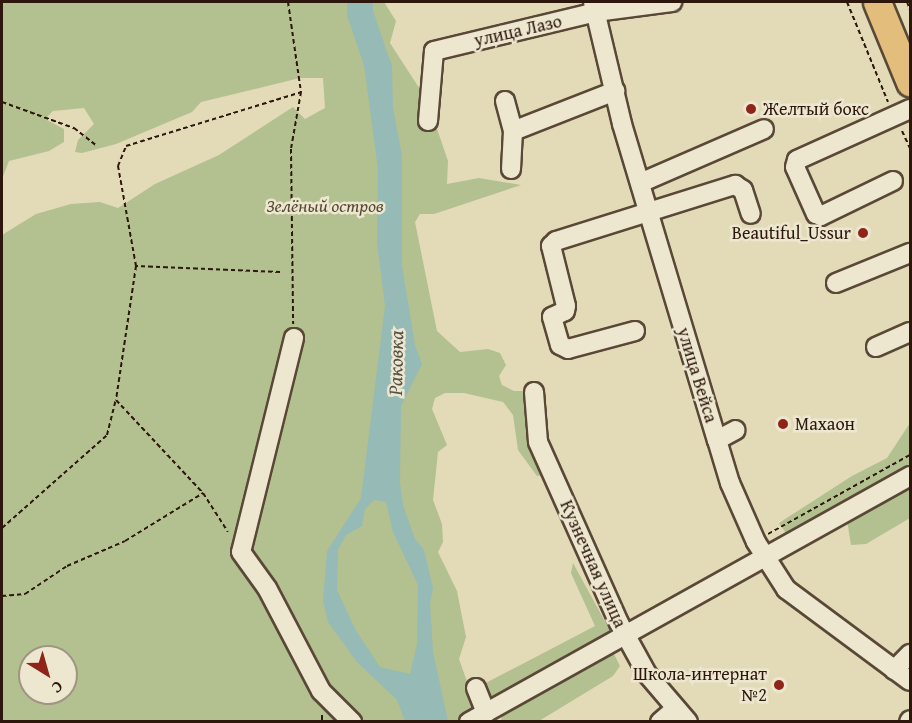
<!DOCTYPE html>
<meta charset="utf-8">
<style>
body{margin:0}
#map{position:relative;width:912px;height:723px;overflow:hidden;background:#e3dab7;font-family:"Gentium Book Plus",serif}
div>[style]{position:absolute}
.green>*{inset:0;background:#b3c08f}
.water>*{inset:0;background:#96bab5}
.river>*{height:26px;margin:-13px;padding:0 13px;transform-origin:13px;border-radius:13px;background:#96bab5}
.path>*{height:2px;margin-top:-1px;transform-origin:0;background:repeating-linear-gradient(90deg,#2d170c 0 4.5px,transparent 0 7.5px)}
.roads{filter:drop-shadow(2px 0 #5a4837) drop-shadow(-2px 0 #5a4837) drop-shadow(0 2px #5a4837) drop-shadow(0 -2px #5a4837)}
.minor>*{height:18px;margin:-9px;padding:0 9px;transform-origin:9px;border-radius:9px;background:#ede7d0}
.highway>*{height:27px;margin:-13.5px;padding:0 13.5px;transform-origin:13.5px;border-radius:13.5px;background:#e2bd7c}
.dots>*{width:16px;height:16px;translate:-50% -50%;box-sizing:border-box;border:3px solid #ede7d0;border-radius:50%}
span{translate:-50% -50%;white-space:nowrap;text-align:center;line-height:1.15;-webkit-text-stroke:5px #ede7d0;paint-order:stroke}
.street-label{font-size:18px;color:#2d170c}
.poi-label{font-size:18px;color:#2d170c}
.left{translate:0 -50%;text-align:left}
.right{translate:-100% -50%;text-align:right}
.park-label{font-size:18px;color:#554a33;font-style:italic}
.water-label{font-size:20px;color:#525047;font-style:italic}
.frame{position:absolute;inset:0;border:3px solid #2d170c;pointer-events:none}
.north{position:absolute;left:18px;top:645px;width:60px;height:60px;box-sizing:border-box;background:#ede7d0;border:2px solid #a09482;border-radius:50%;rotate:143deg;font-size:16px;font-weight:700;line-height:24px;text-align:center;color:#2d170c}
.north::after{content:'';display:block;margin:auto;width:21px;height:27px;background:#8f2418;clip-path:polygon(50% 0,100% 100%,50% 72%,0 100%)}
</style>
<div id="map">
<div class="green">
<i style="clip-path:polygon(evenodd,2px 2px,384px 2px,396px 21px,390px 43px,425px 97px,435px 123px,448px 161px,447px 184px,479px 178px,521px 185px,434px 214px,420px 214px,415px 222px,437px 331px,460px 352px,488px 349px,500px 353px,506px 365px,499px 376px,502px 385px,514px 391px,525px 391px,529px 407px,527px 423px,544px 475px,537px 476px,518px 450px,513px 415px,503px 402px,464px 393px,445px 393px,435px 398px,432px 409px,447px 445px,438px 452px,433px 500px,442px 524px,443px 542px,438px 552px,457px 591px,466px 637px,459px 659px,481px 721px,2px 721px,2px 235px,36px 214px,71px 204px,100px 202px,118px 208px,155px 184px,219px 155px,293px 107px,305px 119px,325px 108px,323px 78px,300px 78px,201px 102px,192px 112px,116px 144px,82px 153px,75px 152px,78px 140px,94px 124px,84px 108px,53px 111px,45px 119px,64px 129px,64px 142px,49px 151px,9px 161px,2px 179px,2px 2px,30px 657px,66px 657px,66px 693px,30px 693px,30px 657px)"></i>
<i style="clip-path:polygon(910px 423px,910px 518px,866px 544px,851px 545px,847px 520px,785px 554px,788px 536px,779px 523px,852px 476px,887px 458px)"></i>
<i style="clip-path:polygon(573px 563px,619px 647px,612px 650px,620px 666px,613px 676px,539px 721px,501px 721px,503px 706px,483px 695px,480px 686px,595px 626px,571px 573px)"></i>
</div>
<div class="water">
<i style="clip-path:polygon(evenodd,369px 30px,374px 31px,392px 64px,393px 108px,402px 156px,402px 266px,415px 345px,422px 364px,401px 406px,400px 483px,403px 505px,415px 539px,424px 550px,433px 588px,430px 604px,433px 652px,448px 721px,405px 721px,397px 700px,357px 662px,328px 622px,323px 601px,327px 551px,361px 498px,385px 306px,377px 242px,378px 169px,364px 65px,369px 30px,374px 500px,386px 502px,393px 532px,418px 585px,417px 644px,410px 674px,380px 667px,355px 629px,337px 590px,338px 550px,346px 535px,362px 526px,365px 509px,374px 500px)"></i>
</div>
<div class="river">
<i style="left:360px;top:2px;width:11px;rotate:90deg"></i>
<i style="left:360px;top:13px;width:53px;rotate:71.2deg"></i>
</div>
<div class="path">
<i style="left:288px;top:2px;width:91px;rotate:81.8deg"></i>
<i style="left:301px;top:92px;width:58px;rotate:100deg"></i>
<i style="left:291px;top:149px;width:175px;rotate:89.3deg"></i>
<i style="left:847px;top:2px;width:108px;rotate:67.7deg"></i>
<i style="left:907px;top:2px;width:9px;rotate:69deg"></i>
<i style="left:2px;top:102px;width:77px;rotate:19.9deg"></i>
<i style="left:74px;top:128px;width:29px;rotate:38deg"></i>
<i style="left:902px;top:131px;width:19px;rotate:65deg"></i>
<i style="left:136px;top:266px;width:135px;rotate:98.5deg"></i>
<i style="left:116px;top:400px;width:127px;rotate:46.9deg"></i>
<i style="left:203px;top:493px;width:46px;rotate:57.3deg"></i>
<i style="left:280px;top:272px;width:144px;rotate:-177.6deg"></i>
<i style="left:136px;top:266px;width:102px;rotate:-100.2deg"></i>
<i style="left:118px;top:166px;width:22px;rotate:-68deg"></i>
<i style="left:126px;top:146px;width:183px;rotate:-17.1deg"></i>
<i style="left:2px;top:528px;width:140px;rotate:-41.5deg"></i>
<i style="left:107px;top:435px;width:36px;rotate:-76deg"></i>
<i style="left:768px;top:534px;width:162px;rotate:-29.1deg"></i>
<i style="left:2px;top:596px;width:23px;rotate:-5deg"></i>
<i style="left:25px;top:594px;width:50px;rotate:-33.7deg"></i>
<i style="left:67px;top:566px;width:63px;rotate:-23.3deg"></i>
<i style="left:125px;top:541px;width:92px;rotate:-31.6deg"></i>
<i style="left:322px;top:715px;width:7px;rotate:90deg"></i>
</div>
<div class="roads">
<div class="minor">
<i style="left:593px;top:2px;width:125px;rotate:76.6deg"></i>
<i style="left:622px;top:124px;width:330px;rotate:73.3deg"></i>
<i style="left:717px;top:440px;width:45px;rotate:73.2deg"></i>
<i style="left:730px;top:483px;width:64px;rotate:66.2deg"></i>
<i style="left:756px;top:542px;width:56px;rotate:57.4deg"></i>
<i style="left:786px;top:589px;width:154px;rotate:36.6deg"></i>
<i style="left:505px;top:101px;width:31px;rotate:75deg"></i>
<i style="left:513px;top:131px;width:38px;rotate:93deg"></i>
<i style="left:428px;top:121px;width:70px;rotate:-85.1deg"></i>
<i style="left:434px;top:51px;width:168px;rotate:-13.5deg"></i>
<i style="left:597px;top:12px;width:76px;rotate:-7.6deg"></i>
<i style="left:513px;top:131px;width:110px;rotate:-21.4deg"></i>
<i style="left:893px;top:181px;width:80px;rotate:154.1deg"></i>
<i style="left:821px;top:216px;width:5px;rotate:-158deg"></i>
<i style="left:816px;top:214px;width:51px;rotate:-114.1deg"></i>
<i style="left:795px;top:167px;width:7px;rotate:-74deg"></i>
<i style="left:797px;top:160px;width:124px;rotate:-24.3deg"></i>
<i style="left:640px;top:183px;width:135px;rotate:-23.5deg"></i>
<i style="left:836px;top:283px;width:80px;rotate:-22.1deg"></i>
<i style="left:635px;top:331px;width:69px;rotate:165deg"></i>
<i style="left:568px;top:349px;width:9px;rotate:-153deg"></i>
<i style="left:560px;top:345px;width:29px;rotate:-106deg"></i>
<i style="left:552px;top:317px;width:14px;rotate:-25deg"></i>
<i style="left:565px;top:311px;width:5px;rotate:-79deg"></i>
<i style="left:566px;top:306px;width:62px;rotate:-104deg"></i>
<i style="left:551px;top:246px;width:7px;rotate:-45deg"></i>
<i style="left:556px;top:241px;width:188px;rotate:-17.4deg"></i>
<i style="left:735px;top:185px;width:9px;rotate:32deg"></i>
<i style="left:743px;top:190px;width:25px;rotate:72deg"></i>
<i style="left:294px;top:338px;width:220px;rotate:103.9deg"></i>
<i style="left:241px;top:552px;width:44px;rotate:54.2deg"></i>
<i style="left:267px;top:588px;width:116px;rotate:62.3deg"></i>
<i style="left:321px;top:691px;width:44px;rotate:45deg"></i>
<i style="left:876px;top:347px;width:37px;rotate:-24deg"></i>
<i style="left:534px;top:392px;width:50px;rotate:85.4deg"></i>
<i style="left:538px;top:442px;width:198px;rotate:65.9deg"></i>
<i style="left:619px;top:623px;width:58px;rotate:61.2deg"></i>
<i style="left:647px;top:674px;width:63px;rotate:49.5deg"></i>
<i style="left:717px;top:440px;width:21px;rotate:-28deg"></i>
<i style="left:894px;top:670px;width:23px;rotate:-45deg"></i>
<i style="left:476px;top:688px;width:27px;rotate:68deg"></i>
<i style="left:469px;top:722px;width:505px;rotate:-29.15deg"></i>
<i style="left:660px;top:722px;width:21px;rotate:-41deg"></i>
<i style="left:909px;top:722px;width:2px;rotate:-63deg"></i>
</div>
<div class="highway">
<i style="left:877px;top:2px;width:87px;rotate:67.6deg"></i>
</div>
</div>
<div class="dots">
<i style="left:751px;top:109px;background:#8f2418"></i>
<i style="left:863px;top:233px;background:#8f2418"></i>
<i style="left:783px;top:424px;background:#8f2418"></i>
<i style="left:779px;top:685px;background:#8f2418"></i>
</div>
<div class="street-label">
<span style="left:518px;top:31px;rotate:-13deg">улица Лазо</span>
<span style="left:697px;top:375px;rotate:73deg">улица Вейса</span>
<span style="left:593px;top:564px;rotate:66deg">Кузнечная улица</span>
</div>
<div class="poi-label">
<span class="left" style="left:763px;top:109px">Желтый бокс</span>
<span class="right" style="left:851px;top:233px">Beautiful_Ussur</span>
<span class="left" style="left:795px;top:424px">Махаон</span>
<span class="right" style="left:767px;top:685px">Школа-интернат<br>№2</span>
</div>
<div class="park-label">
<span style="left:325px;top:206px">Зелёный остров</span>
</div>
<div class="water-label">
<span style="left:395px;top:363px;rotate:-89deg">Раковка</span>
</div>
<div class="frame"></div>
<div class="north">С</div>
</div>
